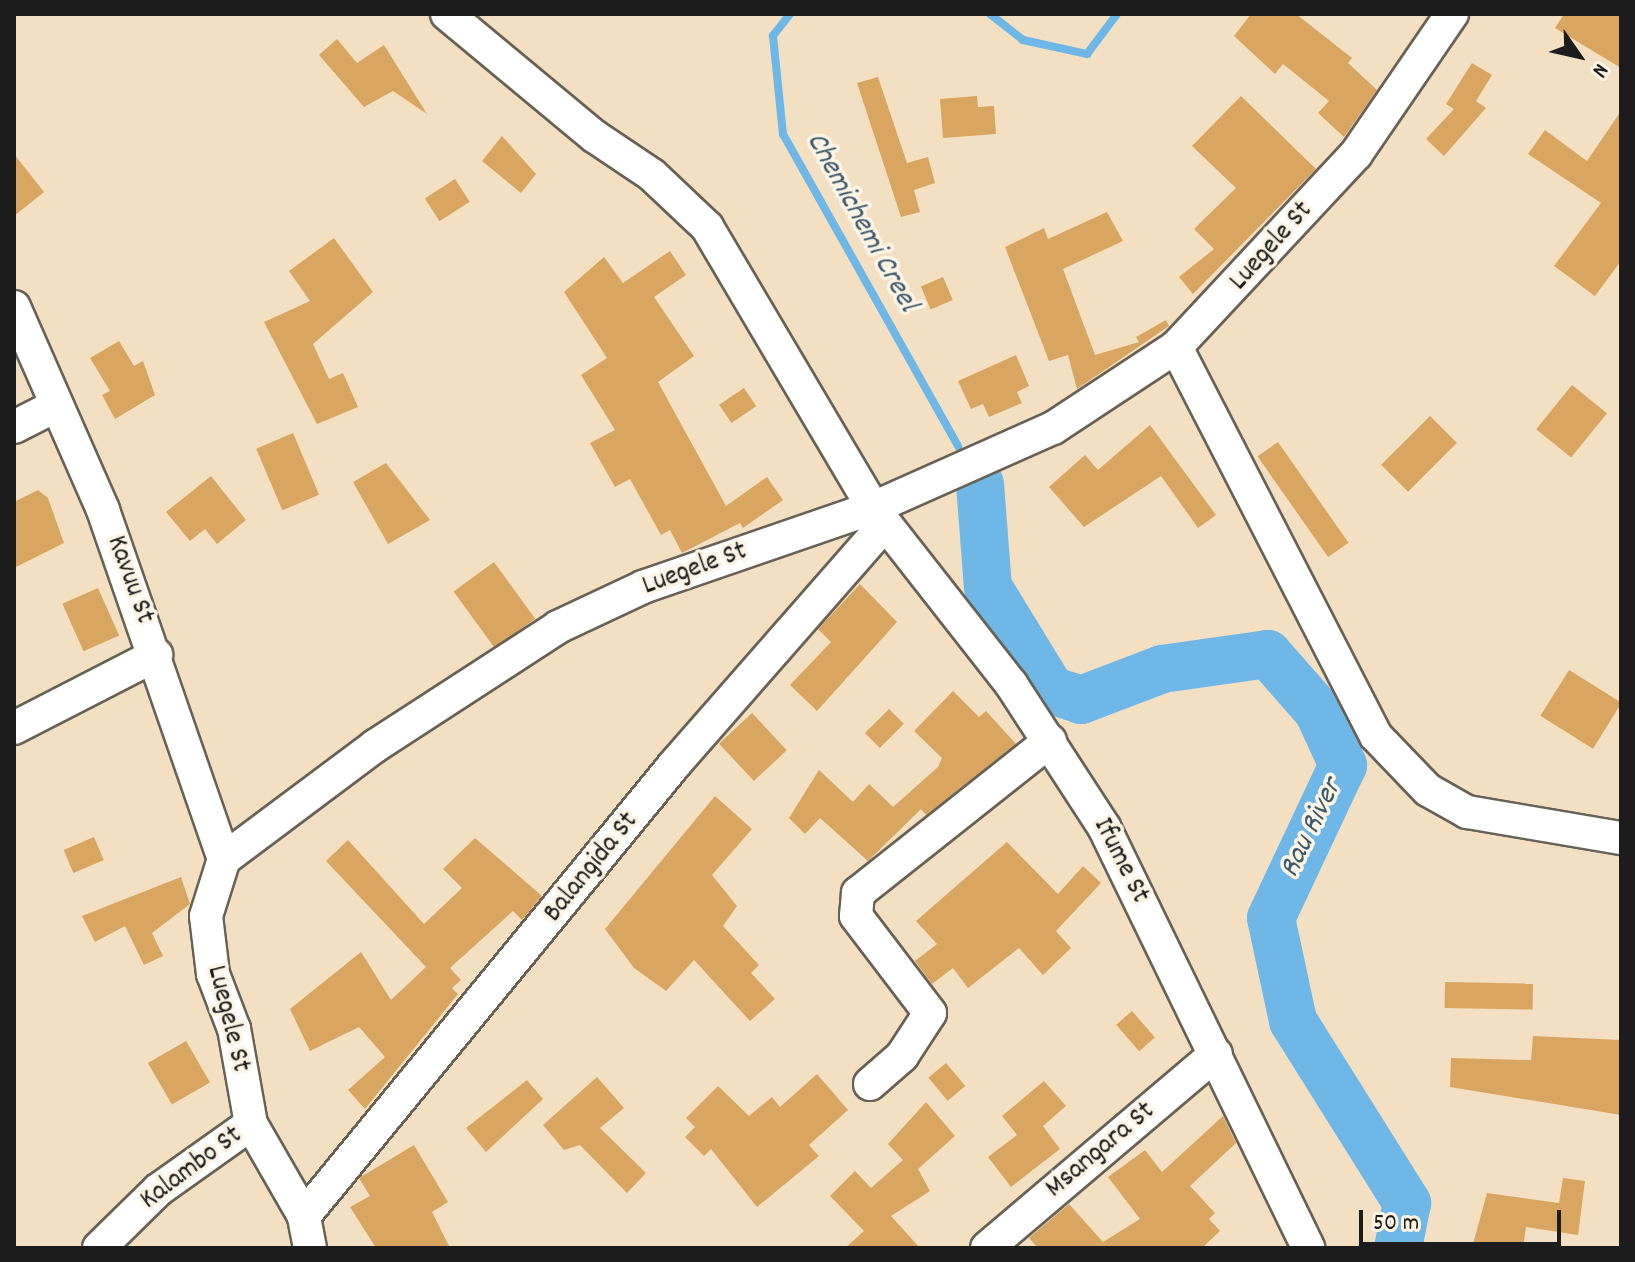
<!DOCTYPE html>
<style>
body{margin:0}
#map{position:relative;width:1635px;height:1262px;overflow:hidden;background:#f3e0c3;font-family:Dekko,sans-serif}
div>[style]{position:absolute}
.stream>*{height:8px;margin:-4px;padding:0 4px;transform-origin:4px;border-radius:4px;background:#6fb7e6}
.river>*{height:48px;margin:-24px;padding:0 24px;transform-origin:24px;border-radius:24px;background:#6fb7e6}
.building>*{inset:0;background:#d8a661;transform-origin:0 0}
.roads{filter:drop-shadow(2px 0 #676156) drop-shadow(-2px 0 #676156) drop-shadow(0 2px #676156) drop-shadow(0 -2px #676156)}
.street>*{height:32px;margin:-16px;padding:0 16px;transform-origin:16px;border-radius:16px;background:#fff}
span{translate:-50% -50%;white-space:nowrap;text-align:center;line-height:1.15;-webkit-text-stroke:7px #fcf5e5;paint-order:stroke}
.street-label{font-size:28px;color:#1c1c1c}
.water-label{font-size:30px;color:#3d5a6d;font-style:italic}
.frame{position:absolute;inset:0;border:16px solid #1c1c1c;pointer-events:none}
.north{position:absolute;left:1539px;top:16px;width:80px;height:80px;-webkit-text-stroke:6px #fcf5e5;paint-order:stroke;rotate:124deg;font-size:22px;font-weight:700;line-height:32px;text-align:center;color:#1c1c1c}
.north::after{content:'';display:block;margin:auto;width:28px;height:36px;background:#1c1c1c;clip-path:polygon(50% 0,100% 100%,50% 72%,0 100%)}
.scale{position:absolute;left:1359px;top:1210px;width:202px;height:36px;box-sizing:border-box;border:4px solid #1c1c1c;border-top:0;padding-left:10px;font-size:24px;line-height:28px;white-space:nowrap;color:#1c1c1c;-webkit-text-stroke:6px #fcf5e5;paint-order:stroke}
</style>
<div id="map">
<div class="stream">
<i style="left:790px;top:14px;width:28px;rotate:128deg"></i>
<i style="left:773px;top:36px;width:99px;rotate:84.2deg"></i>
<i style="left:783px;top:134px;width:358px;rotate:60.7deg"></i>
<i style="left:990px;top:14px;width:42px;rotate:38.2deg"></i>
<i style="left:1023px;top:40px;width:66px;rotate:12.3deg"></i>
<i style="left:1087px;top:54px;width:50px;rotate:-53.1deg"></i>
</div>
<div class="river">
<i style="left:980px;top:484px;width:103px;rotate:85.6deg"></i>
<i style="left:988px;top:587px;width:121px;rotate:58.5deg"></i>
<i style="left:1051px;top:690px;width:32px;rotate:18deg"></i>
<i style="left:1081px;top:700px;width:87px;rotate:-20.9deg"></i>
<i style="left:1162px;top:669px;width:107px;rotate:-8.1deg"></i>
<i style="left:1268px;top:654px;width:76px;rotate:48.7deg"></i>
<i style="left:1318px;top:711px;width:60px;rotate:65.2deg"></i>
<i style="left:1343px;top:765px;width:169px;rotate:115.2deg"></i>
<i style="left:1271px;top:918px;width:105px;rotate:77.9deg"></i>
<i style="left:1293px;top:1021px;width:215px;rotate:57.9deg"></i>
<i style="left:1407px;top:1203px;width:46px;rotate:101.3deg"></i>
</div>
<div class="building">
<i style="clip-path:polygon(1251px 14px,1296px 14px,1352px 58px,1348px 63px,1377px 90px,1344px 137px,1318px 113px,1329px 101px,1283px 64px,1275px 74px,1234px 36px)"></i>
<i style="clip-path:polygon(1564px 14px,1621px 14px,1621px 68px,1555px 28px)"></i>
<i style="clip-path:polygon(337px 39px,357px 63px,384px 45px,427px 114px,393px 91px,364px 107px,319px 55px)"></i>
<i style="clip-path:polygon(1472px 63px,1492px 75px,1476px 101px,1486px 108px,1444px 156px,1426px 139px,1454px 109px,1446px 104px)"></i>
<i style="clip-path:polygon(878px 77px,907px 163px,928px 157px,935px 183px,914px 190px,920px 212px,901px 217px,857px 83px)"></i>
<i style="clip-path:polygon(977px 96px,978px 107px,994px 106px,996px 134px,943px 138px,940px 99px)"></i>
<i style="clip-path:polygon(1241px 96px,1316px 169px,1193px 294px,1179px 277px,1214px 249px,1194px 229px,1236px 188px,1192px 146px)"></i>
<i style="clip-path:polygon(1621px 111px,1621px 261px,1595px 296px,1554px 266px,1601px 203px,1528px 154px,1545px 130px,1587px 161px)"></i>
<i style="clip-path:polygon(502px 136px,536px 174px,521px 193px,482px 161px)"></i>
<i style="clip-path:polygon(14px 154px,44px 192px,14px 216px)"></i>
<i style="left:455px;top:179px;width:27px;height:36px;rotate:57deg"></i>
<i style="clip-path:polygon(1107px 212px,1123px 241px,1063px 269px,1095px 355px,1139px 342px,1136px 337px,1166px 320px,1169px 326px,1077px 389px,1068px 355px,1049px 361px,1005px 247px,1044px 228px,1048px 239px)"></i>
<i style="clip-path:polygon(334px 238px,373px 292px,313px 344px,329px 379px,343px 373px,358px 407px,317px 424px,264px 322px,310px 301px,289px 271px)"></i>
<i style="clip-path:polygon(670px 251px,686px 275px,654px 297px,694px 356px,658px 382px,726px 506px,767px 477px,783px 500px,743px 528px,740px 523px,682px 553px,670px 530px,661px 535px,630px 479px,615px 487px,590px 443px,615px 430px,581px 375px,607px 358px,564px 292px,604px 257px,623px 283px)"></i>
<i style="left:943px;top:277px;width:25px;height:24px;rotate:67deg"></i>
<i style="clip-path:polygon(119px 341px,134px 366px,143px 361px,155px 395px,115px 419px,102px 395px,110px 391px,90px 358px)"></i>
<i style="clip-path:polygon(1016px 355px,1029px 386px,1017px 392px,1022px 403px,989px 417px,983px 404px,971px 409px,958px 381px)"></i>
<i style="left:1572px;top:385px;width:45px;height:57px;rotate:39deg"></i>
<i style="left:744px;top:388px;width:22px;height:30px;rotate:56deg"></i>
<i style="left:1430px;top:416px;width:38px;height:69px;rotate:45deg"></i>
<i style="clip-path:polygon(1150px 425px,1216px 515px,1198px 528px,1161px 476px,1084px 527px,1049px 487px,1085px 455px,1098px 470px)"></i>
<i style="left:293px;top:433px;width:67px;height:40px;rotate:67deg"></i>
<i style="left:1278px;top:442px;width:123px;height:25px;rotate:55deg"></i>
<i style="clip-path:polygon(386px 463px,430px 520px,388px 544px,353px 482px)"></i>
<i style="clip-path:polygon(211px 476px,246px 520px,217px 544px,205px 529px,190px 541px,166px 512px)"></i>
<i style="clip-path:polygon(38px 490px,48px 498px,64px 543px,14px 568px,14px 502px)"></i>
<i style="left:494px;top:562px;width:70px;height:50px;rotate:54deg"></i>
<i style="clip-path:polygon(860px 584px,897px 622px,817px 711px,790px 685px,831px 642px,818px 629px)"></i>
<i style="left:98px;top:588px;width:52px;height:39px;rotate:66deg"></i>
<i style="left:1569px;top:670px;width:62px;height:54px;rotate:32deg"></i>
<i style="clip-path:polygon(953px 691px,979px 717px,986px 711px,1016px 744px,926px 815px,921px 809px,868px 861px,820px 818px,805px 834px,789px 818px,819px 770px,853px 802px,869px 784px,893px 807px,938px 767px,942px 758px,914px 731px)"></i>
<i style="left:889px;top:709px;width:21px;height:34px;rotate:45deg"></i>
<i style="left:752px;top:713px;width:51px;height:45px;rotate:47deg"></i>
<i style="clip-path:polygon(715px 796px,752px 829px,712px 875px,737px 906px,723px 926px,759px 965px,751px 973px,775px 999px,750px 1021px,694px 960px,666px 991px,634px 968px,605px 929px)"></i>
<i style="left:94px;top:837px;width:25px;height:33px;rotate:67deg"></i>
<i style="clip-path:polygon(475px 838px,542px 896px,522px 920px,513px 911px,450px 968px,461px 980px,452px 988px,458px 994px,365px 1109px,348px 1090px,385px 1057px,359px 1027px,310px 1051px,290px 1009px,361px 952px,391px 1000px,426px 967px,326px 861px,348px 840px,424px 924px,462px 888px,443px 869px)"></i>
<i style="clip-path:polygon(1007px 842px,1058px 894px,1083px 866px,1101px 883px,1056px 931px,1071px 948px,1043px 975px,1019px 948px,968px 988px,953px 968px,932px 984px,915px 961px,937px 944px,916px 921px)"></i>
<i style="clip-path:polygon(181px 877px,190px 904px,152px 933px,163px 956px,144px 965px,125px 926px,95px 942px,82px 916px)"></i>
<i style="left:1445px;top:982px;width:88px;height:26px;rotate:1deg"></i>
<i style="left:1132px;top:1011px;width:35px;height:21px;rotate:49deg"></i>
<i style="clip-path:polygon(1533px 1036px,1621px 1040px,1621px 1115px,1450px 1087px,1451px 1058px,1531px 1060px)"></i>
<i style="left:186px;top:1041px;width:48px;height:44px;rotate:60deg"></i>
<i style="left:946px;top:1063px;width:30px;height:23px;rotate:50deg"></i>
<i style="clip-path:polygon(817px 1074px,848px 1110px,809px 1145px,819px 1156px,757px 1207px,711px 1149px,704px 1156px,685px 1137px,695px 1127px,686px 1118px,718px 1086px,749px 1116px,772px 1097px,780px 1107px)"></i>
<i style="clip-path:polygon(597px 1077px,624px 1108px,600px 1128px,646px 1173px,627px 1193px,580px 1145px,564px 1150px,543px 1125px)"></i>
<i style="clip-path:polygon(527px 1080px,543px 1099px,486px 1152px,466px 1128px)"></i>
<i style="clip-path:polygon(1044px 1081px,1066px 1106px,1043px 1126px,1060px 1149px,1011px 1187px,988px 1157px,1017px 1135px,1002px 1116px)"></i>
<i style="clip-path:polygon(926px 1102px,955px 1136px,918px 1169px,930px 1191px,891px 1216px,920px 1248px,845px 1248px,864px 1231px,830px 1196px,855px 1171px,871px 1188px,903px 1160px,888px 1144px)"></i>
<i style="clip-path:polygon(1223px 1116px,1236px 1143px,1190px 1186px,1215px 1213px,1209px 1219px,1220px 1231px,1202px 1248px,1038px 1248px,1029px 1238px,1069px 1204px,1103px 1242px,1140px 1219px,1108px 1177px,1145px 1150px,1162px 1172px)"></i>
<i style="clip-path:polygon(414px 1145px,448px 1202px,432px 1212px,450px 1248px,376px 1248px,350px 1207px,370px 1196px,359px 1178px)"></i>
<i style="clip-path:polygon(1563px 1178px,1585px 1181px,1578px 1235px,1526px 1227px,1523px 1248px,1473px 1244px,1487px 1193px,1559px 1203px)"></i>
</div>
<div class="roads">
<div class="street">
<i style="left:447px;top:14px;width:191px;rotate:39.7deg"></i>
<i style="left:594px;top:136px;width:70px;rotate:33.9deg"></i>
<i style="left:652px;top:175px;width:76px;rotate:43.4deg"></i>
<i style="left:707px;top:227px;width:326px;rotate:59.4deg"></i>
<i style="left:873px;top:508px;width:224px;rotate:51.9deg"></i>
<i style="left:1011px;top:684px;width:171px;rotate:57deg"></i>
<i style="left:1104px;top:827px;width:468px;rotate:64.1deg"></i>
<i style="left:14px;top:307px;width:222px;rotate:66.3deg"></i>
<i style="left:103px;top:510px;width:369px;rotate:70.9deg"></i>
<i style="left:1176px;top:347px;width:437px;rotate:62.8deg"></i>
<i style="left:1376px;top:736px;width:75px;rotate:46.1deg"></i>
<i style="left:1428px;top:790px;width:45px;rotate:29.4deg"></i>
<i style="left:1467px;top:812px;width:156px;rotate:9.6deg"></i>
<i style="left:14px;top:427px;width:48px;rotate:-27.1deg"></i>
<i style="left:14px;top:728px;width:160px;rotate:-27.2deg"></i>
<i style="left:870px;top:1084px;width:43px;rotate:-41.2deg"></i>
<i style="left:902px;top:1056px;width:51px;rotate:-56.9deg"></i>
<i style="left:930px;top:1013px;width:122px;rotate:-127.3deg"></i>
<i style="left:856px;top:916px;width:23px;rotate:-85deg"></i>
<i style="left:858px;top:893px;width:245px;rotate:-38.4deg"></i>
<i style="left:304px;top:1216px;width:583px;rotate:-50.63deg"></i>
<i style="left:674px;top:765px;width:320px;rotate:-48.8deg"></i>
<i style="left:99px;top:1248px;width:83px;rotate:-44.5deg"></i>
<i style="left:158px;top:1190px;width:114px;rotate:-35.4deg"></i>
<i style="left:310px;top:1248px;width:33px;rotate:-101deg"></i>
<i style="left:304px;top:1216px;width:106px;rotate:-119.9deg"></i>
<i style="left:251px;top:1124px;width:97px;rotate:-100.1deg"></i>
<i style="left:234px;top:1029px;width:59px;rotate:-110.9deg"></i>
<i style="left:213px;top:974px;width:58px;rotate:-96.9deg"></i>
<i style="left:206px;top:916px;width:60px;rotate:-72.5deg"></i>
<i style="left:224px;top:859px;width:189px;rotate:-36.8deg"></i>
<i style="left:375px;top:746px;width:218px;rotate:-33deg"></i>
<i style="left:558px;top:627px;width:94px;rotate:-25.2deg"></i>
<i style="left:643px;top:587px;width:243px;rotate:-19deg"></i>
<i style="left:873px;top:508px;width:197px;rotate:-24deg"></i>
<i style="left:1053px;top:428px;width:147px;rotate:-33.4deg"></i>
<i style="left:1176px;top:347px;width:264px;rotate:-47deg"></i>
<i style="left:1356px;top:154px;width:170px;rotate:-55.6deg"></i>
<i style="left:987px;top:1248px;width:300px;rotate:-40.3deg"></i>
</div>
</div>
<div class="street-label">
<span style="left:1272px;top:247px;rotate:-48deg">Luegele St</span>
<span style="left:695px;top:570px;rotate:-20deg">Luegele St</span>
<span style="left:129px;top:580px;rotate:70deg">Kavuu St</span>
<span style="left:1120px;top:861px;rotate:63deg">Ifume St</span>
<span style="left:592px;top:868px;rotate:-51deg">Balangida St</span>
<span style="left:227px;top:1019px;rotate:76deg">Luegele St</span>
<span style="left:1101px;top:1151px;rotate:-40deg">Msangara St</span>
<span style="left:192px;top:1169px;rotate:-37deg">Kalambo St</span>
</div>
<div class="water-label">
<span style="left:860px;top:223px;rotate:61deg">Chemichemi Creel</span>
<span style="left:1313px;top:829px;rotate:-64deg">Rau River</span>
</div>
<div class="frame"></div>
<div class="north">N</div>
<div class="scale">50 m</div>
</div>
